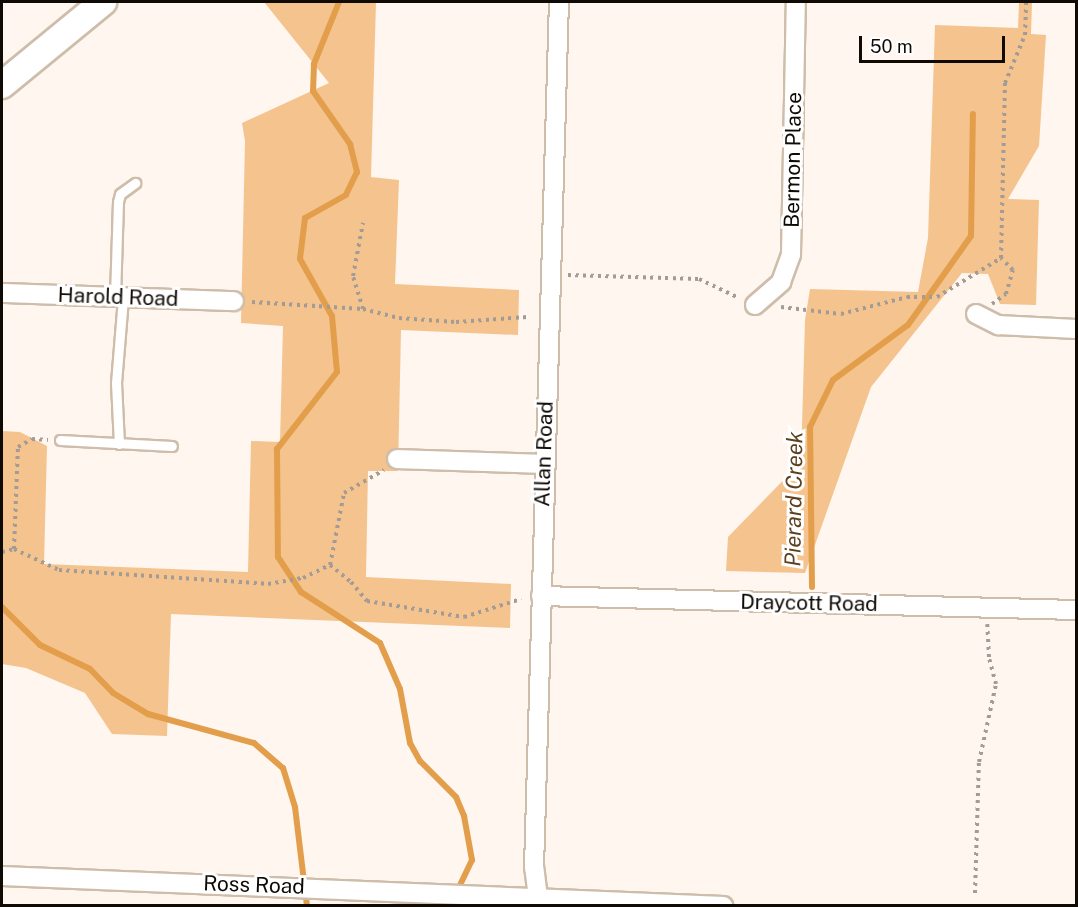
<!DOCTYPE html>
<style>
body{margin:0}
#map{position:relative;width:1078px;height:907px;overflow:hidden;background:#fef6ef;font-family:"Public Sans",sans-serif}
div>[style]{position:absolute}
.green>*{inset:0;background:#f5c38e}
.stream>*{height:6px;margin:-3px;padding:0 3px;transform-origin:3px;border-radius:3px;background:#e39e4b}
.path>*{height:4px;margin-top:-2px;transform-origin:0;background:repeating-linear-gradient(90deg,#a39c96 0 3px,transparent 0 7.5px)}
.roads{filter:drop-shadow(2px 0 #cebdaa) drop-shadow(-2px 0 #cebdaa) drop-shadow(0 2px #cebdaa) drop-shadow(0 -2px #cebdaa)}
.lane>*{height:9px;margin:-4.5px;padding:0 4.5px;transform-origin:4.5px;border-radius:4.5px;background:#fff}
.street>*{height:18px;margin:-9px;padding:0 9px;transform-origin:9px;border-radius:9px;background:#fff}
.secondary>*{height:26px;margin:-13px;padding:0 13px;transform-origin:13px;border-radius:13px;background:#fff}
span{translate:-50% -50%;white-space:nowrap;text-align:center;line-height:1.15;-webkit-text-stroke:6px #fff;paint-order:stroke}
.street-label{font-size:21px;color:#100a05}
.water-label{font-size:22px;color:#5d401e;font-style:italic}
.frame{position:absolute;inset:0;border:3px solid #100a05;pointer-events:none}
.scale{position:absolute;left:859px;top:36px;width:146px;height:27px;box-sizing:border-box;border:3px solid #100a05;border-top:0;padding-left:8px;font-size:18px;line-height:21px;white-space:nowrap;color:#100a05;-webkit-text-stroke:4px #fff;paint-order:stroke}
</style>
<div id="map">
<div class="green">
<i style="clip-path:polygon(264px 2px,376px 2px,371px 177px,399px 180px,395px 284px,519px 290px,518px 335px,401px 330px,398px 471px,368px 471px,366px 577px,511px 584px,510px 628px,171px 614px,167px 736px,112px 734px,85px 693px,26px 668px,2px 664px,2px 431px,20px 432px,47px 446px,44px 564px,248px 572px,251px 441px,280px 442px,283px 326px,241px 323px,245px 141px,242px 123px,329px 83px)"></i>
<i style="clip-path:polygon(1019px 2px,1032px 2px,1031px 34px,1046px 35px,1039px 146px,1008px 199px,1039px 200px,1036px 305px,1000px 304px,988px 274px,962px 273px,871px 387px,805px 573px,726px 571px,728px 537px,801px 462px,805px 320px,810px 289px,918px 292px,928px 238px,935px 25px,1018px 28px)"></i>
</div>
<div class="stream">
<i style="left:339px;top:2px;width:67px;rotate:112deg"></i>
<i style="left:314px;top:64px;width:27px;rotate:92deg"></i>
<i style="left:313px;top:91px;width:65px;rotate:55.1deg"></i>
<i style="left:350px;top:144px;width:29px;rotate:76deg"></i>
<i style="left:357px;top:172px;width:25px;rotate:116deg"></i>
<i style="left:346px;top:195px;width:47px;rotate:150.7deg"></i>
<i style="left:305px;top:218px;width:41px;rotate:97deg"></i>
<i style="left:300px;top:259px;width:65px;rotate:60.7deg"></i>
<i style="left:332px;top:316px;width:56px;rotate:84.9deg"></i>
<i style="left:337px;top:372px;width:98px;rotate:127.9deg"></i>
<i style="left:277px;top:449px;width:108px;rotate:89.5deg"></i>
<i style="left:278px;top:557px;width:42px;rotate:56.7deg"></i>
<i style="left:301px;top:592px;width:94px;rotate:32.8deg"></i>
<i style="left:380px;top:643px;width:50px;rotate:66.5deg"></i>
<i style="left:400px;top:689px;width:55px;rotate:79.5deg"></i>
<i style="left:410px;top:743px;width:21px;rotate:61deg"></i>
<i style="left:420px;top:761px;width:51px;rotate:45deg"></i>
<i style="left:456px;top:797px;width:21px;rotate:67deg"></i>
<i style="left:464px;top:816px;width:45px;rotate:79.7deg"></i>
<i style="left:472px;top:860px;width:51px;rotate:115.6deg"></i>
<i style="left:812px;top:587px;width:160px;rotate:-90.7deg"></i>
<i style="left:810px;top:427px;width:52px;rotate:-63.9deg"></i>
<i style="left:833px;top:380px;width:93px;rotate:-36.3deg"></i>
<i style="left:908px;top:325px;width:109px;rotate:-54.7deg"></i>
<i style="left:971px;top:236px;width:122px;rotate:-89.1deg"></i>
<i style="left:2px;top:607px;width:54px;rotate:45deg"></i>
<i style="left:40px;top:645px;width:55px;rotate:25.6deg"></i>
<i style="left:90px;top:669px;width:33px;rotate:46deg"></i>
<i style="left:113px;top:693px;width:41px;rotate:31deg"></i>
<i style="left:148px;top:714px;width:110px;rotate:15.3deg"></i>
<i style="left:254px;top:743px;width:38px;rotate:41deg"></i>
<i style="left:283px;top:768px;width:41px;rotate:72.9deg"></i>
<i style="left:295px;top:807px;width:100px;rotate:83.1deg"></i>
</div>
<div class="path">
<i style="left:568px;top:275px;width:131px;rotate:1.7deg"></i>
<i style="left:699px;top:279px;width:44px;rotate:25.4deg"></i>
<i style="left:252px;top:302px;width:111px;rotate:3.6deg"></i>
<i style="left:363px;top:309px;width:37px;rotate:14deg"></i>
<i style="left:399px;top:318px;width:57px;rotate:4deg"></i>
<i style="left:456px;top:322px;width:72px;rotate:-4deg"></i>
<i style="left:992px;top:304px;width:17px;rotate:-36deg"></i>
<i style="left:1006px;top:294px;width:25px;rotate:-74deg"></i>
<i style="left:1013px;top:270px;width:17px;rotate:-135deg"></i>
<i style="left:781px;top:307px;width:60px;rotate:6.7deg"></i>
<i style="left:841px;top:314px;width:68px;rotate:-14.4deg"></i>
<i style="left:907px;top:297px;width:30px"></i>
<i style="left:937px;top:297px;width:75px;rotate:-31.4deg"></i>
<i style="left:1001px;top:258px;width:175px;rotate:-88.7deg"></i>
<i style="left:1005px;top:83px;width:52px;rotate:-67.4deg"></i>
<i style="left:1025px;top:35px;width:33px;rotate:-88deg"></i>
<i style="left:363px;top:309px;width:34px;rotate:-107deg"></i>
<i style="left:353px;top:276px;width:54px;rotate:-79.3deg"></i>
<i style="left:14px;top:549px;width:102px;rotate:-87.8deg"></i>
<i style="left:18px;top:447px;width:16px;rotate:-30deg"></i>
<i style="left:32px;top:439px;width:16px;rotate:4deg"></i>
<i style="left:2px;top:552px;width:12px;rotate:-14deg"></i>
<i style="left:14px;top:549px;width:50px;rotate:25deg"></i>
<i style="left:59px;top:570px;width:209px;rotate:3.8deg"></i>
<i style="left:268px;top:584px;width:36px;rotate:-10deg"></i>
<i style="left:303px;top:578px;width:30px;rotate:-26deg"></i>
<i style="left:330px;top:565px;width:27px;rotate:39deg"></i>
<i style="left:351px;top:582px;width:25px;rotate:50deg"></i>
<i style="left:367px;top:601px;width:98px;rotate:9.4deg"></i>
<i style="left:464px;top:617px;width:60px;rotate:-17.5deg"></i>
<i style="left:330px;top:565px;width:73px;rotate:-79deg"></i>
<i style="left:344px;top:493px;width:46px;rotate:-29.9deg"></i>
<i style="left:975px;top:893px;width:131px;rotate:-88.3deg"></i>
<i style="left:979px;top:762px;width:80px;rotate:-77.7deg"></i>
<i style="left:996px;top:684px;width:28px;rotate:-105deg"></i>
<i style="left:989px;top:657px;width:33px;rotate:-93deg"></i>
</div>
<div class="roads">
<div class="lane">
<i style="left:115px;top:297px;width:95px;rotate:-88.2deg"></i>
<i style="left:118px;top:202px;width:8px;rotate:-76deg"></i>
<i style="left:120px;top:194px;width:19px;rotate:-36deg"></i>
<i style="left:60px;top:440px;width:112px;rotate:3.1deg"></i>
<i style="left:119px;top:444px;width:61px;rotate:-92.8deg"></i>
<i style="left:116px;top:383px;width:86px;rotate:-85.3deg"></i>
</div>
<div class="street">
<i style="left:2px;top:293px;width:232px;rotate:2deg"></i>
<i style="left:755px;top:305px;width:35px;rotate:-41deg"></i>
<i style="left:781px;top:282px;width:30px;rotate:-70deg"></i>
<i style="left:791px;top:254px;width:252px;rotate:-88.9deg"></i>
<i style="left:976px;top:314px;width:25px;rotate:27deg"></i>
<i style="left:998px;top:325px;width:78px;rotate:2.9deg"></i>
<i style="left:397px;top:459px;width:147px;rotate:1.9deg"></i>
<i style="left:541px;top:596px;width:535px;rotate:1.5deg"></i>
<i style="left:2px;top:876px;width:722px;rotate:2.38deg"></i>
<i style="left:539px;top:906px;width:38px;rotate:-97deg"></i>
<i style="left:534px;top:868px;width:866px;rotate:-88.35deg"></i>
</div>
<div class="secondary">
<i style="left:2px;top:85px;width:131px;rotate:-39.4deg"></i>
</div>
</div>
<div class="street-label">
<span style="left:793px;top:160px;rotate:-89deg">Bermon Place</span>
<span style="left:118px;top:297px;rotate:2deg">Harold Road</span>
<span style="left:544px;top:454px;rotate:-88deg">Allan Road</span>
<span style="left:809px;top:603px;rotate:1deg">Draycott Road</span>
<span style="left:254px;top:885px;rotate:2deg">Ross Road</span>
</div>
<div class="water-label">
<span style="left:794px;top:499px;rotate:-89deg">Pierard Creek</span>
</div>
<div class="frame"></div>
<div class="scale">50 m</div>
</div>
